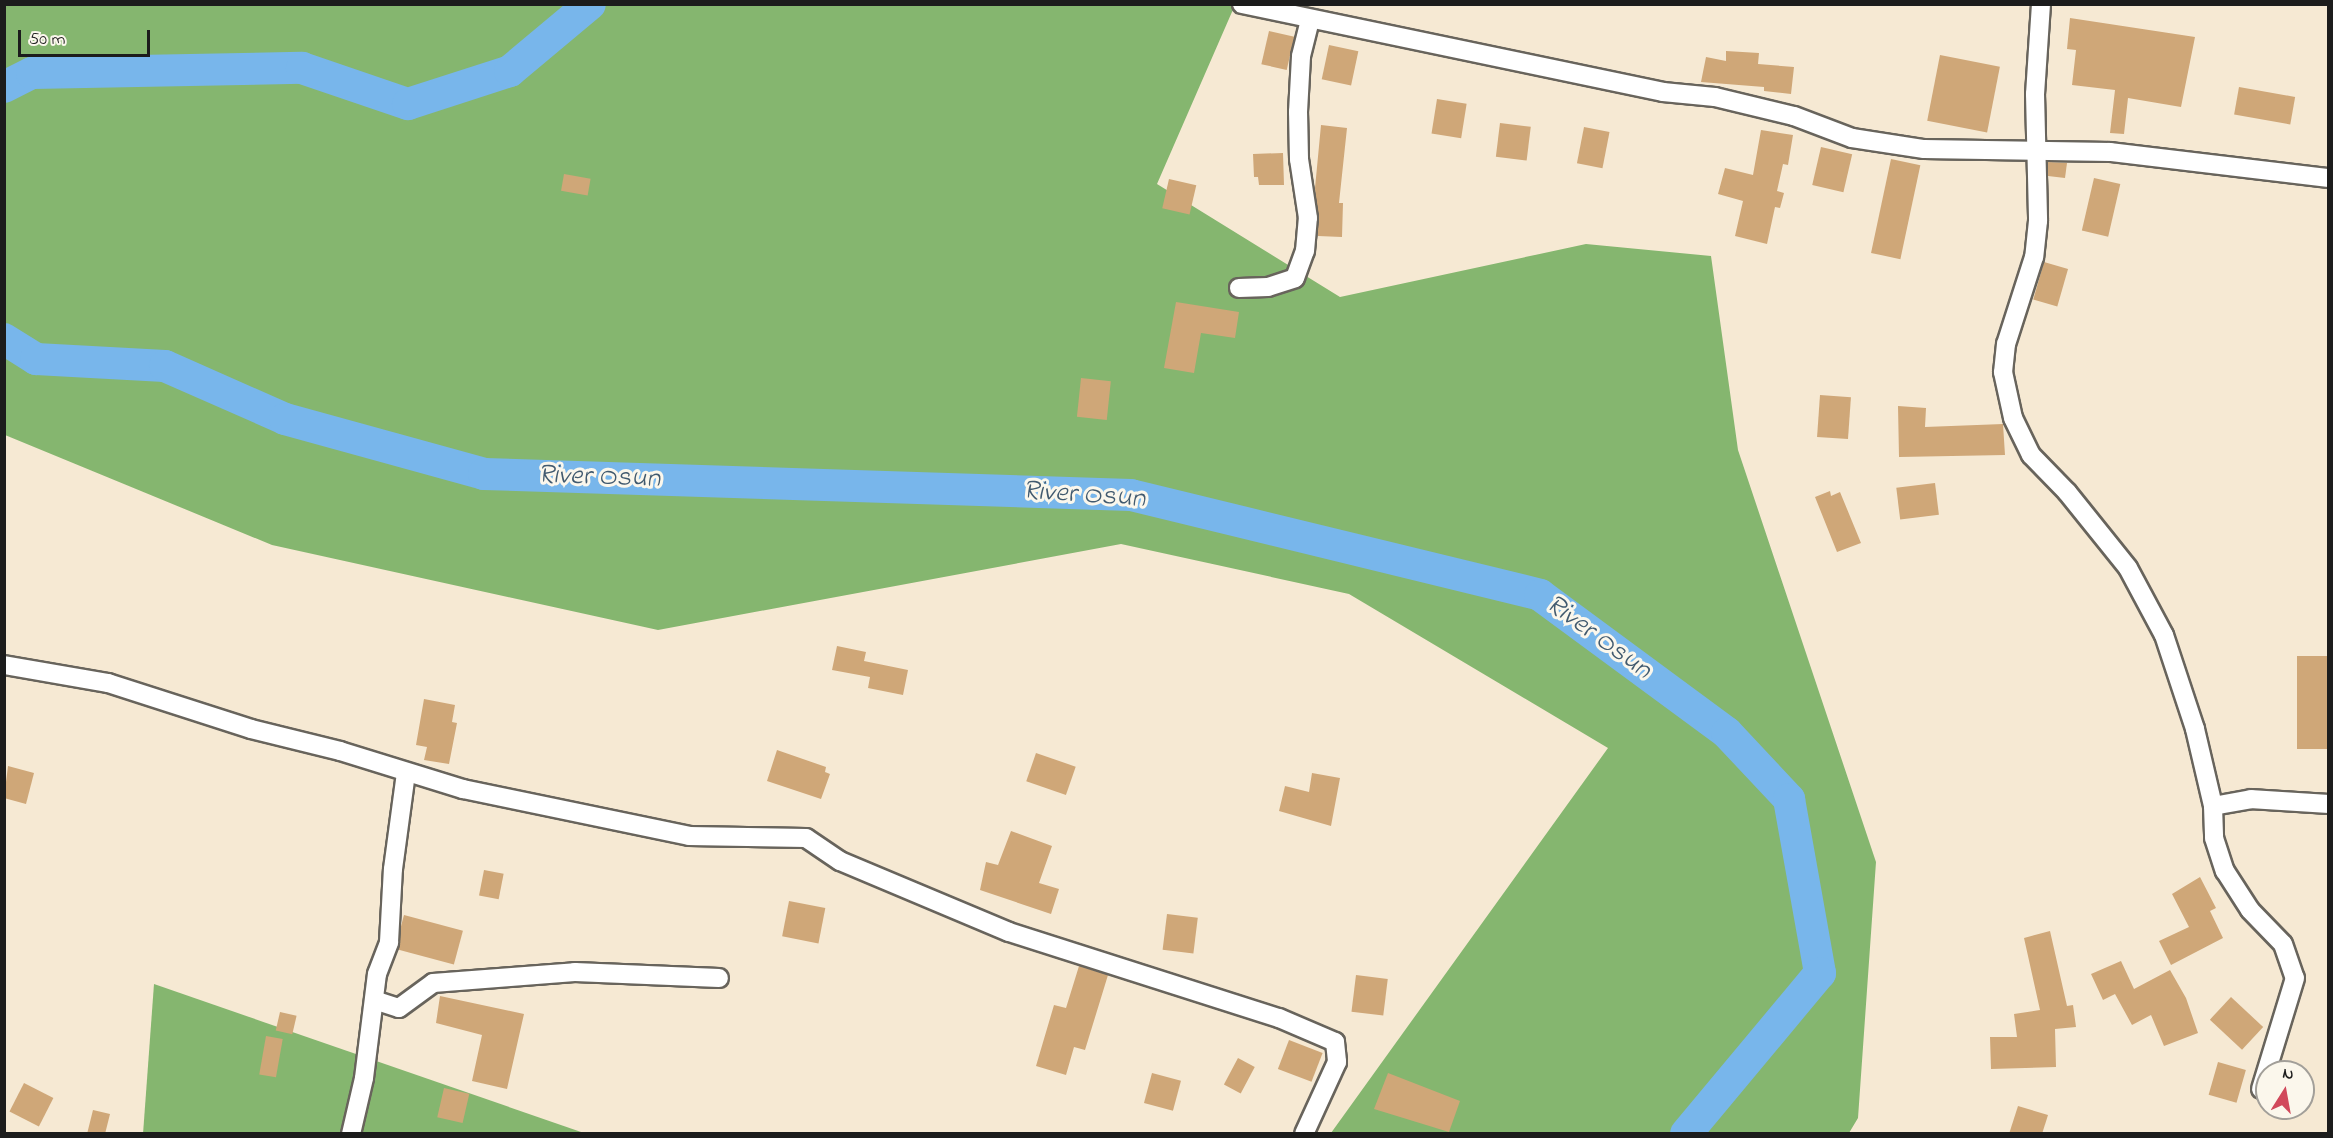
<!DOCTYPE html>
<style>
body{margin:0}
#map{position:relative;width:2333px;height:1138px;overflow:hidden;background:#f6e9d3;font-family:"Indie Flower",sans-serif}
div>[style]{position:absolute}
.forest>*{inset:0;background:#85b66f}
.river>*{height:32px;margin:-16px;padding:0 16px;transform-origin:16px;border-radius:16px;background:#78b6eb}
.building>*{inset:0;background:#cfa778;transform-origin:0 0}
.roads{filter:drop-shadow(2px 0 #68645c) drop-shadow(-2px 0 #68645c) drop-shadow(0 2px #68645c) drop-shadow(0 -2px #68645c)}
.minor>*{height:18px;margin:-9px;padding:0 9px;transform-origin:9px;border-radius:9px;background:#fff}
span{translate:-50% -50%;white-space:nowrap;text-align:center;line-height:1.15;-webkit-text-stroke:6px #fbf7ec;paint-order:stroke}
.water-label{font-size:28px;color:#415a6f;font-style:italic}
.frame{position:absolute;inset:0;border:6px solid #1c1c1c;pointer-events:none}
.north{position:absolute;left:2255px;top:1060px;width:60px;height:60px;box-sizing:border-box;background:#fbf7ec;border:2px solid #a29f99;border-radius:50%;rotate:11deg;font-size:16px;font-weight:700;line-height:24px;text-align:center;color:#1c1c1c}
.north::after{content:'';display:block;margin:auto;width:21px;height:27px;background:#d1495b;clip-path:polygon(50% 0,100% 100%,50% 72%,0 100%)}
.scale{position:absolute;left:18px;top:30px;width:132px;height:27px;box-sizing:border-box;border:3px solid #1c1c1c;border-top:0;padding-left:8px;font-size:18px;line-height:21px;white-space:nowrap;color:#1c1c1c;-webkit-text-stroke:4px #fbf7ec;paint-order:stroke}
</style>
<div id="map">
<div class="forest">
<i style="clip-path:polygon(4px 5px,1235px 5px,1157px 184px,1340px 297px,1586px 244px,1711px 256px,1738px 450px,1876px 862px,1858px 1118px,1849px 1133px,1331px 1133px,1608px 748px,1349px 594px,1121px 544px,658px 630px,272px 545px,5px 435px)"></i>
<i style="clip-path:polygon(154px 984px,584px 1133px,143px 1134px)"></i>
</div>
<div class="river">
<i style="left:4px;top:87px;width:31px;rotate:-27deg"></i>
<i style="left:32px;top:73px;width:270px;rotate:-1.1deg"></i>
<i style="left:302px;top:68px;width:112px;rotate:18.8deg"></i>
<i style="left:408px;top:104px;width:107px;rotate:-17.9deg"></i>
<i style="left:510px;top:71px;width:104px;rotate:-39.9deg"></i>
<i style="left:4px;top:339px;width:38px;rotate:32deg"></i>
<i style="left:36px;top:359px;width:129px;rotate:3.1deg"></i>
<i style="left:165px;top:366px;width:131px;rotate:23.8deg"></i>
<i style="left:285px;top:419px;width:206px;rotate:15.4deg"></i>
<i style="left:484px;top:474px;width:647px;rotate:1.86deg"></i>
<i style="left:1131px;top:495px;width:421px;rotate:13.7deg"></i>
<i style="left:1540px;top:595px;width:232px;rotate:36.4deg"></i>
<i style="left:1727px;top:733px;width:91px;rotate:46.8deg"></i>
<i style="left:1789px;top:799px;width:177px;rotate:79.9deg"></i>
<i style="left:1820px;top:973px;width:209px;rotate:129.8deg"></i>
</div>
<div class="building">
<i style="clip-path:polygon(2070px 18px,2195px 37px,2181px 107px,2128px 98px,2124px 134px,2110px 133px,2115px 90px,2072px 85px,2076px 50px,2067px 49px)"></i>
<i style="left:1269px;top:31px;width:26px;height:34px;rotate:13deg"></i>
<i style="left:1329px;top:45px;width:30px;height:35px;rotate:12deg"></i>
<i style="clip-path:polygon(1726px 51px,1759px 53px,1758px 64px,1794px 67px,1791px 94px,1764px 91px,1764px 87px,1701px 82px,1706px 57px,1726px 61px)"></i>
<i style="left:1940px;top:55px;width:61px;height:67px;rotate:11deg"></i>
<i style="left:2239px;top:87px;width:57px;height:28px;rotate:10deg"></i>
<i style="left:1437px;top:99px;width:30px;height:35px;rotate:9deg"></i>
<i style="left:1500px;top:123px;width:31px;height:34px;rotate:7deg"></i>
<i style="clip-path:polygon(1321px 125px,1347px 128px,1339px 203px,1343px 203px,1342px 237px,1318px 236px,1315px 188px)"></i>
<i style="left:1584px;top:127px;width:26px;height:37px;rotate:11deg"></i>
<i style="clip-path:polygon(1761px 130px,1793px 135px,1788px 165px,1783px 164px,1777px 191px,1784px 193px,1780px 208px,1775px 207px,1767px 244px,1735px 236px,1743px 201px,1718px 194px,1725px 168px,1753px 175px)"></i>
<i style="left:1821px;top:147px;width:32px;height:39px;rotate:13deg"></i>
<i style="clip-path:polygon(1283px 153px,1284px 185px,1259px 185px,1258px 177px,1254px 177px,1253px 154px)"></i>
<i style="left:1891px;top:159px;width:30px;height:96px;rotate:12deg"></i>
<i style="clip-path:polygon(2048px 162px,2067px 163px,2065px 178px,2048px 176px)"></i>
<i style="left:564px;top:174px;width:27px;height:17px;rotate:10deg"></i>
<i style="left:2094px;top:178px;width:27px;height:54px;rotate:13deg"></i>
<i style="left:1169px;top:179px;width:28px;height:30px;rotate:13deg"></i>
<i style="left:2044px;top:262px;width:25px;height:39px;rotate:16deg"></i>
<i style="clip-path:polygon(1176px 302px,1239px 312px,1235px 338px,1201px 333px,1194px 373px,1164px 368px)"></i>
<i style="left:1081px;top:378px;width:30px;height:39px;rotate:6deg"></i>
<i style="left:1820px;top:395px;width:31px;height:42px;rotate:4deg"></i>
<i style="clip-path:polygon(1898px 406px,1926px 408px,1925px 427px,2003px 424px,2005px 455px,1899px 457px)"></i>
<i style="left:1935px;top:483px;width:32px;height:39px;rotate:83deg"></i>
<i style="clip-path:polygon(1830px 491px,1831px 496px,1840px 492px,1861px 543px,1837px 552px,1815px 497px)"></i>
<i style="clip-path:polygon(837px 646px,866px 652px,864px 661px,908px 670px,903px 695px,868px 688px,870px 677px,832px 670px)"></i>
<i style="left:2297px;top:656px;width:31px;height:93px"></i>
<i style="clip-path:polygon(424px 699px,455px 705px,452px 722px,457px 723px,449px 764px,424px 760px,427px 747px,416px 745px)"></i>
<i style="clip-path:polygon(777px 750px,826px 767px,825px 772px,830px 774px,821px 799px,767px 781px)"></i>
<i style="left:1036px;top:753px;width:42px;height:30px;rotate:19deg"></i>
<i style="clip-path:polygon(8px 766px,34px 773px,26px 804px,4px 798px)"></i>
<i style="clip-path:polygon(1312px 773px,1340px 778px,1331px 826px,1279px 811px,1285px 786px,1309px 792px)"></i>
<i style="clip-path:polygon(1011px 831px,1052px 846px,1039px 883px,1059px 889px,1051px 914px,980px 890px,986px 862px,998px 865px)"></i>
<i style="left:484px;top:870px;width:20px;height:26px;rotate:11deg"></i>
<i style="clip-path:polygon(2200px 877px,2216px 908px,2210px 911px,2223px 938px,2171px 965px,2159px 941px,2189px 927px,2172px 894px)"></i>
<i style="left:789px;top:901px;width:37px;height:36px;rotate:11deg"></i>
<i style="left:1167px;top:914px;width:31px;height:36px;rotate:7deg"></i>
<i style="left:404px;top:915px;width:61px;height:35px;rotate:15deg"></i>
<i style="clip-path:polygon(2050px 931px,2067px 1006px,2073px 1005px,2076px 1027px,2055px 1029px,2056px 1067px,1991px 1069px,1990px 1037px,2017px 1037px,2014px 1014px,2040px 1010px,2024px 938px)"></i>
<i style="clip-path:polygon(2121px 961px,2134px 989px,2170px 970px,2186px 998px,2198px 1033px,2164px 1046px,2151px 1015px,2132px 1025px,2115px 994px,2103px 1000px,2091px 974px)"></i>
<i style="clip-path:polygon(1079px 966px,1108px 975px,1085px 1050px,1074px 1047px,1066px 1075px,1036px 1066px,1054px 1005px,1066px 1008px)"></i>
<i style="left:1356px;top:975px;width:32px;height:37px;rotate:7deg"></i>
<i style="clip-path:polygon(440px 996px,524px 1014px,507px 1089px,472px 1081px,482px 1035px,436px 1023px)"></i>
<i style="left:2231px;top:997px;width:44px;height:31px;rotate:43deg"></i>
<i style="left:280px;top:1012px;width:17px;height:19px;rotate:13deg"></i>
<i style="left:266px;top:1036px;width:17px;height:39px;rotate:10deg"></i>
<i style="left:1289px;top:1040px;width:36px;height:31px;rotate:21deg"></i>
<i style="left:1238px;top:1058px;width:19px;height:30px;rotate:28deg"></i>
<i style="left:2218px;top:1062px;width:29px;height:34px;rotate:16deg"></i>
<i style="left:1152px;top:1073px;width:30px;height:31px;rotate:15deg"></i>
<i style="clip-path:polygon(1388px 1073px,1460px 1101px,1449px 1132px,1374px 1109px)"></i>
<i style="left:24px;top:1083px;width:33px;height:32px;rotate:27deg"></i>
<i style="left:444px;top:1088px;width:26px;height:30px;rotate:13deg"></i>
<i style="clip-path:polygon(2018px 1106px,2048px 1115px,2042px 1134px,2009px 1134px)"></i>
<i style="clip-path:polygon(93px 1110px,110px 1114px,105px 1134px,87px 1134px)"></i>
</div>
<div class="roads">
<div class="minor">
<i style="left:1242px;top:4px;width:430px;rotate:11.8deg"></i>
<i style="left:1663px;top:92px;width:52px;rotate:5.5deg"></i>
<i style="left:1715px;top:97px;width:81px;rotate:13.5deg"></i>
<i style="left:1794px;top:116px;width:62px;rotate:20.8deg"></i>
<i style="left:1852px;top:138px;width:73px;rotate:8.7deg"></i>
<i style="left:1924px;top:149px;width:186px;rotate:0.9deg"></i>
<i style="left:2110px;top:152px;width:220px;rotate:6.8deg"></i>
<i style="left:2041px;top:4px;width:90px;rotate:93.8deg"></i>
<i style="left:2035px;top:94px;width:127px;rotate:88.6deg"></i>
<i style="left:2038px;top:221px;width:36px;rotate:96deg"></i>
<i style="left:2034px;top:257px;width:91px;rotate:107.8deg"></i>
<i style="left:2006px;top:344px;width:28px;rotate:96deg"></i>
<i style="left:2003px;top:372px;width:47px;rotate:77.7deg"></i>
<i style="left:2013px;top:418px;width:41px;rotate:64.1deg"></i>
<i style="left:2031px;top:455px;width:52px;rotate:45.8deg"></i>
<i style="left:2067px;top:492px;width:97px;rotate:51.2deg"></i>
<i style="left:2128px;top:568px;width:76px;rotate:61.8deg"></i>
<i style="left:2164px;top:635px;width:99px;rotate:71.7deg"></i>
<i style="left:2195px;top:729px;width:79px;rotate:76.8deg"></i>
<i style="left:2213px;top:806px;width:32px;rotate:88deg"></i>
<i style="left:2214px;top:838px;width:35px;rotate:72deg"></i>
<i style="left:2225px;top:871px;width:46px;rotate:57.3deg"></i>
<i style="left:2250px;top:910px;width:47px;rotate:45.9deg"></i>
<i style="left:2283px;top:944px;width:36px;rotate:71deg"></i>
<i style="left:2295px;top:978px;width:116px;rotate:107deg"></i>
<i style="left:1239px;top:288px;width:29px;rotate:-2deg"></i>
<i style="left:1268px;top:287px;width:28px;rotate:-18deg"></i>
<i style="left:1295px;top:278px;width:29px;rotate:-70deg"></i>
<i style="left:1305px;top:251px;width:33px;rotate:-85deg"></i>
<i style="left:1308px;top:218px;width:60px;rotate:-98.7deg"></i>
<i style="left:1299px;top:159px;width:47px;rotate:-91.2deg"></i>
<i style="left:1298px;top:112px;width:56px;rotate:-86.9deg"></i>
<i style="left:1301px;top:56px;width:36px;rotate:-76deg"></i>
<i style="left:4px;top:665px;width:106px;rotate:9.8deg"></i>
<i style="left:108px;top:683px;width:150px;rotate:17.8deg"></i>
<i style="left:251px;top:729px;width:92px;rotate:13.9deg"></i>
<i style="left:340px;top:751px;width:129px;rotate:17.2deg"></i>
<i style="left:463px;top:789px;width:231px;rotate:11.7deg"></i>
<i style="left:689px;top:836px;width:117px;rotate:1deg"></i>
<i style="left:806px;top:838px;width:41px;rotate:34.1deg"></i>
<i style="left:840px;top:861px;width:183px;rotate:22.8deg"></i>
<i style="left:1009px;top:932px;width:283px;rotate:17.7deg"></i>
<i style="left:1279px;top:1018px;width:61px;rotate:23.2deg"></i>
<i style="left:1335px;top:1042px;width:20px;rotate:84deg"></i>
<i style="left:1337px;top:1062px;width:79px;rotate:114.6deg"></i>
<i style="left:2213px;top:806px;width:39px;rotate:-10deg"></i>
<i style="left:2251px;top:799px;width:77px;rotate:3.7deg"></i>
<i style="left:374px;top:1000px;width:26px;rotate:18deg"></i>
<i style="left:399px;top:1008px;width:42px;rotate:-36.3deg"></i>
<i style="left:433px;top:983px;width:142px;rotate:-4.4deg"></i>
<i style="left:575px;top:972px;width:144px;rotate:2.4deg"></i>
<i style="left:351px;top:1134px;width:57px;rotate:-76.9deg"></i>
<i style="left:364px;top:1078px;width:105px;rotate:-82.9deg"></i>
<i style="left:377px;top:974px;width:34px;rotate:-69deg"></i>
<i style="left:389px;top:942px;width:73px;rotate:-86.9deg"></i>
<i style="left:393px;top:869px;width:97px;rotate:-82.3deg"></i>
</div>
</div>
<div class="water-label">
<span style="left:599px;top:478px;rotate:2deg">River Osun</span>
<span style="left:1084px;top:496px;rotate:4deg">River Osun</span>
<span style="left:1598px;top:638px;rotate:36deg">River Osun</span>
</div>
<div class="frame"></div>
<div class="north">N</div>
<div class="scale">50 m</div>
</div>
